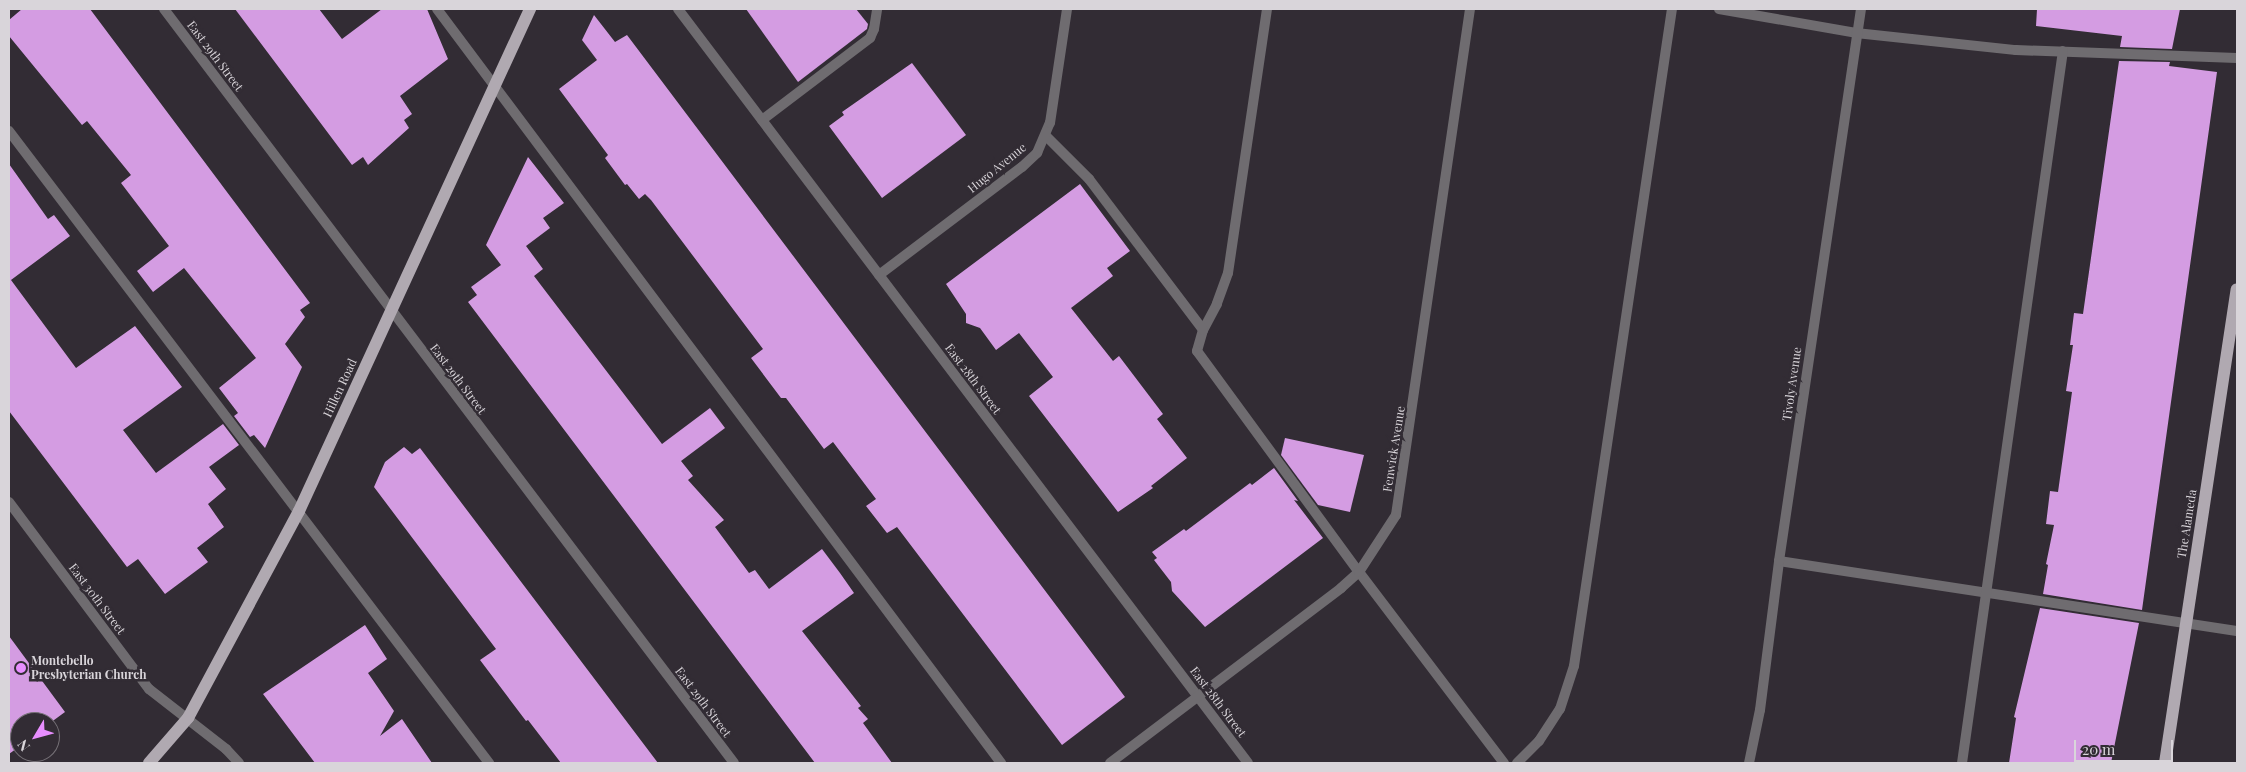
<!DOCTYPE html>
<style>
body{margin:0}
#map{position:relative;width:2246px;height:772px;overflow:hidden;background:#322c34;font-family:"Playfair Display",serif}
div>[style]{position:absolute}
.building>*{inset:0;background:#d49ce2}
.service>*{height:10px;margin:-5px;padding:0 5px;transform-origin:5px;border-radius:5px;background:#6f6c70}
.minor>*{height:10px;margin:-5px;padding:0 5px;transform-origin:5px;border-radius:5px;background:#6f6c70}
.tertiary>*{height:10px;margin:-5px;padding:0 5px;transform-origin:5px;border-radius:5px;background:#6f6c70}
.primary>*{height:12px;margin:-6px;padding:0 6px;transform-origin:6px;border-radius:6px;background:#b0a9b1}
.dots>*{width:14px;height:14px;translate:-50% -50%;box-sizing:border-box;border:2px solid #322c34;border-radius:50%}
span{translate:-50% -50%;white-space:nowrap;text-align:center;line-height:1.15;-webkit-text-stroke:5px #322c34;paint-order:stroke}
.street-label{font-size:12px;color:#d9d5da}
.poi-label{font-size:12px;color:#d9d5da;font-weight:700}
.left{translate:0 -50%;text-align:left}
.frame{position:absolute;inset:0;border:10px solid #d9d5da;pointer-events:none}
.north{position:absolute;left:10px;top:712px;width:50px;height:50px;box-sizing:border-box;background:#322c34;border:1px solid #757076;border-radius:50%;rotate:233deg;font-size:14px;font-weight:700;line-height:20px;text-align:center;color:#d9d5da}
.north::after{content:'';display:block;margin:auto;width:18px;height:22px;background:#e88eff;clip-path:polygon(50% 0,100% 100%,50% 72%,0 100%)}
.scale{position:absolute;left:2074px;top:740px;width:99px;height:22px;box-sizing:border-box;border:2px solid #d9d5da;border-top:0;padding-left:6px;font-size:15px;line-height:18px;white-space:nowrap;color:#d9d5da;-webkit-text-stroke:4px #322c34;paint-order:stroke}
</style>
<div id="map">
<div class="building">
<i style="clip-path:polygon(22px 9px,90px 9px,310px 303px,300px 310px,305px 317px,285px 344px,302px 367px,265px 448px,254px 435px,250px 437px,234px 416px,238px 413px,219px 388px,256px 358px,184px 268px,153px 292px,137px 271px,169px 246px,121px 183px,131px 175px,87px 121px,82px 125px,9px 36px,9px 20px)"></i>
<i style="clip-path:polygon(235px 9px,319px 9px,342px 39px,382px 9px,427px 9px,448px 59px,400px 96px,412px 114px,404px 120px,409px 128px,368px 165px,363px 157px,352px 165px)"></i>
<i style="clip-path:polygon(746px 9px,856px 9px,868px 24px,867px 29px,798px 82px)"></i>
<i style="clip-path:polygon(2037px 9px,2180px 9px,2172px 49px,2120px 47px,2122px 36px,2036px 26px)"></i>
<i style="clip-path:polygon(594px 15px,615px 42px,627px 35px,1125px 697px,1062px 745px,897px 527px,887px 533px,866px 506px,876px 499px,833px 442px,824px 449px,786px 398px,781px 398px,751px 358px,763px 349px,651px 200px,645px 194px,639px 199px,627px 184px,625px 185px,605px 158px,608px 155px,559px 89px,597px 60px,582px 40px)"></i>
<i style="clip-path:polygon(2119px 61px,2170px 62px,2169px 66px,2217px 72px,2142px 610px,2043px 594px,2048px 565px,2046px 564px,2054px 525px,2046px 524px,2050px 491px,2058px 492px,2072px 392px,2066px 391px,2073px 345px,2070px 345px,2074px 313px,2083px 314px)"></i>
<i style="clip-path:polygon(912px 63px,966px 135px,882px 198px,829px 126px,844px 115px,842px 112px)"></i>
<i style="clip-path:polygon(528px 157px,564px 203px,543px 218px,550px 228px,526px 246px,543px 269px,534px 276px,662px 444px,710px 408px,725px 428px,681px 461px,693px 476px,688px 480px,724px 520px,715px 527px,749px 573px,755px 570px,769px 589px,822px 549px,840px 573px,854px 593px,802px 631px,861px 706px,858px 708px,868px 719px,863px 723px,892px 763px,815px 763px,468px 302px,477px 295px,471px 287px,501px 265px,486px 245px)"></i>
<i style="clip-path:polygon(9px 164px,48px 219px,54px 215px,70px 236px,11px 280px,76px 368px,135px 326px,182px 387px,123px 430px,156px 473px,223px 424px,239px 445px,209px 467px,226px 489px,208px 504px,224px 527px,197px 548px,208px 562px,165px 594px,138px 559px,127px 567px,9px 411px)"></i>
<i style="clip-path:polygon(1080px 184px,1130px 251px,1107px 268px,1113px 276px,1071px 308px,1113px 361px,1119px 356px,1163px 414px,1157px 419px,1187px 458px,1151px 486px,1153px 488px,1118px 512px,1029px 396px,1053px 377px,1019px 333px,996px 350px,980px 328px,966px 323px,966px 314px,946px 284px)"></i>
<i style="clip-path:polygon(1285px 438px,1364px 455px,1350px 512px,1318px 505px,1281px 455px)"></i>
<i style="clip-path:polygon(404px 447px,412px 454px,420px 448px,658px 763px,561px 763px,528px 720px,526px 721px,480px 660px,496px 649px,374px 487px,385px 462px)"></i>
<i style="clip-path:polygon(1274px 468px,1298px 501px,1294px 500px,1323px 538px,1205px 627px,1172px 591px,1171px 582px,1154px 560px,1157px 558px,1152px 552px,1184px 529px,1186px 531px,1250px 483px,1252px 485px)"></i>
<i style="clip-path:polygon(2040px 608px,2139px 623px,2111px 763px,2009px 763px,2016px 718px,2014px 717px)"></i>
<i style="clip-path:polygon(365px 625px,387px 659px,368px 673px,394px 711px,380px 736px,402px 719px,432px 763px,315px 763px,263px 694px)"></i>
<i style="clip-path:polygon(9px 636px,65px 712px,50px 723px,20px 722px,20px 746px,9px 754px)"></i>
</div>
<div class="service">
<i style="left:437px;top:9px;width:942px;rotate:53.2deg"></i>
<i style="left:1267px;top:9px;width:267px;rotate:98.4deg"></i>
<i style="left:1228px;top:273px;width:33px;rotate:110deg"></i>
<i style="left:1217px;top:304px;width:30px;rotate:118deg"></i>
<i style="left:1203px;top:330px;width:22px;rotate:106deg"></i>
<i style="left:1197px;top:351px;width:274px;rotate:53.8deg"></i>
<i style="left:1359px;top:572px;width:240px;rotate:52.8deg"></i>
<i style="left:1719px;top:9px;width:139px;rotate:9.9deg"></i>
<i style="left:1856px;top:33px;width:161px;rotate:6.1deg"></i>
<i style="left:2016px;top:50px;width:221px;rotate:2.1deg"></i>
<i style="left:762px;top:120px;width:136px;rotate:-37.2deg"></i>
<i style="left:870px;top:38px;width:10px;rotate:-66deg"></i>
<i style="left:874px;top:29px;width:20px;rotate:-81deg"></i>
<i style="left:9px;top:131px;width:794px;rotate:52.78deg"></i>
<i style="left:1046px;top:136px;width:61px;rotate:45deg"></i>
<i style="left:1089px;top:179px;width:189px;rotate:52.9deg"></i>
<i style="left:1779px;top:561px;width:463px;rotate:8.7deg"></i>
<i style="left:1517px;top:763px;width:31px;rotate:-45deg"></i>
<i style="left:1539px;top:741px;width:38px;rotate:-57deg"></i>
<i style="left:1560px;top:709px;width:45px;rotate:-72deg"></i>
<i style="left:1574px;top:666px;width:664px;rotate:-81.52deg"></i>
<i style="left:1962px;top:763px;width:719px;rotate:-81.93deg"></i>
</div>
<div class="minor">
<i style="left:164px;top:9px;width:945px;rotate:52.91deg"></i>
<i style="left:678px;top:9px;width:945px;rotate:52.91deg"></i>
<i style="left:879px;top:275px;width:179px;rotate:-37.1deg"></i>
<i style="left:1022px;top:167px;width:21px;rotate:-43deg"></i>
<i style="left:1037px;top:153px;width:33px;rotate:-67deg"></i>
<i style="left:1050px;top:123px;width:115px;rotate:-81.5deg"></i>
<i style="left:9px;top:502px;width:234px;rotate:53.2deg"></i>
<i style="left:149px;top:689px;width:98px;rotate:37.9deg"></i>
<i style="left:226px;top:749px;width:19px;rotate:47deg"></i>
<i style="left:1110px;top:763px;width:290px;rotate:-37.1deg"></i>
<i style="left:1341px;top:588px;width:24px;rotate:-42deg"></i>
<i style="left:1359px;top:572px;width:68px;rotate:-57deg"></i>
<i style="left:1396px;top:515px;width:511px;rotate:-81.68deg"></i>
</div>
<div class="tertiary">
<i style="left:1749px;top:763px;width:54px;rotate:-78.3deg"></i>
<i style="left:1760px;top:710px;width:150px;rotate:-82.7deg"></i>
<i style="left:1779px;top:561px;width:558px;rotate:-81.55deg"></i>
</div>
<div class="primary">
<i style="left:149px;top:763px;width:60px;rotate:-49.1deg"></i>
<i style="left:188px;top:718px;width:235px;rotate:-61.8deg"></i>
<i style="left:299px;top:511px;width:553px;rotate:-65.29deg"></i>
<i style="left:2165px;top:763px;width:479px;rotate:-81.4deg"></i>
</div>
<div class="dots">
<i style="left:21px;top:668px;background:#e88eff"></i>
</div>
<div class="street-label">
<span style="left:215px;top:56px;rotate:53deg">East 29th Street</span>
<span style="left:997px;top:168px;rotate:-39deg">Hugo Avenue</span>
<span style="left:458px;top:379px;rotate:53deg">East 29th Street</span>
<span style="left:973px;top:379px;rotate:53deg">East 28th Street</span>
<span style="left:1792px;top:384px;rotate:-82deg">Tivoly Avenue</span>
<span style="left:340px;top:388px;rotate:-65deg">Hillen Road</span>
<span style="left:1394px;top:449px;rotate:-81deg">Fenwick Avenue</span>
<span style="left:2187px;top:524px;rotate:-81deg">The Alameda</span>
<span style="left:97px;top:599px;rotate:53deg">East 30th Street</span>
<span style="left:703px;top:702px;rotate:53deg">East 29th Street</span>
<span style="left:1218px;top:702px;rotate:53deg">East 28th Street</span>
</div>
<div class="poi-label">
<span class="left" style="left:31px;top:668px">Montebello<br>Presbyterian Church</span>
</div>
<div class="frame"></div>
<div class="north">N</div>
<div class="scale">20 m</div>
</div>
